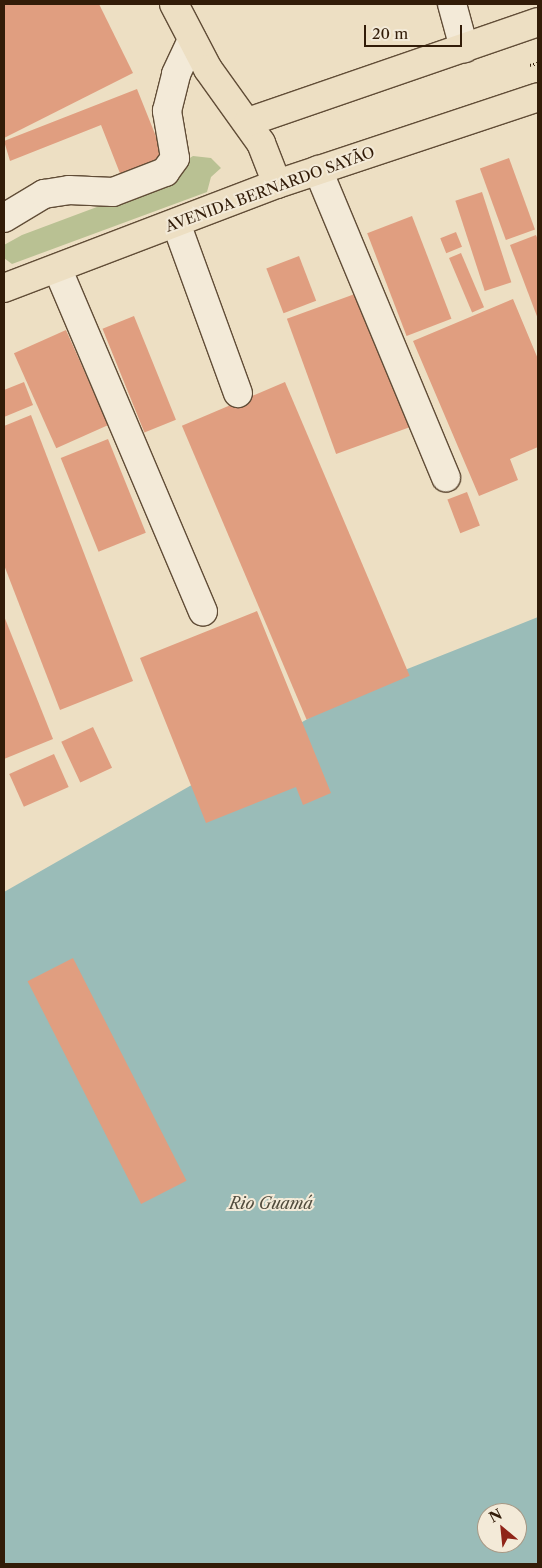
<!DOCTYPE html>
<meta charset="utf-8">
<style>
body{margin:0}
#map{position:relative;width:542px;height:1568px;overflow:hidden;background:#eddfc3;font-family:"Libre Caslon Text",serif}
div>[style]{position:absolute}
.green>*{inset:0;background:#b9c193}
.water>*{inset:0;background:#9abcb8}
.building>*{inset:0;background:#e09e80;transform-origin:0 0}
.path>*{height:3px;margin-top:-1.5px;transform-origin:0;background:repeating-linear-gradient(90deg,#321c08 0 1px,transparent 0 3.5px)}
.roads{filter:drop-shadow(1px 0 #614d37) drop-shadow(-1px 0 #614d37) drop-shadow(0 1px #614d37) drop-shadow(0 -1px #614d37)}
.minor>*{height:28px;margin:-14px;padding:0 14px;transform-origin:14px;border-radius:14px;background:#f3ead8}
.major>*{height:28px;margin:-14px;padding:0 14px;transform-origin:14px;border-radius:14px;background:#eddfc3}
span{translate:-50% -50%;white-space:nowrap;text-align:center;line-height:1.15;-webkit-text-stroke:4px #f3ead8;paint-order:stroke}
.street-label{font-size:15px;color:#321c08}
.water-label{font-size:16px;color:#514c3d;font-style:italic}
.frame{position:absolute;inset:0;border:5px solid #321c08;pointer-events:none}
.north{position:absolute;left:477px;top:1503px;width:50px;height:50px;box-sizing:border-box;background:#f3ead8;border:1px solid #a69885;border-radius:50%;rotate:332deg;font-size:14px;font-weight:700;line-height:20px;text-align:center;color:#321c08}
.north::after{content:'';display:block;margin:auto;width:18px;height:22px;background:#8f2418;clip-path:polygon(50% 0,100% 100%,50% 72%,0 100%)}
.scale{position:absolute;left:364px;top:25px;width:98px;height:22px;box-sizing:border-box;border:2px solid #321c08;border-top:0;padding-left:6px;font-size:15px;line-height:18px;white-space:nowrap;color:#321c08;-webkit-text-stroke:4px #f3ead8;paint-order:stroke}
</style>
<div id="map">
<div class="green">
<i style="clip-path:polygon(193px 156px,211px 158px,221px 168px,211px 177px,207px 192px,12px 264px,4px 258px,4px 245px,22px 235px,137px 192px)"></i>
</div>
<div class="water">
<i style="clip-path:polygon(evenodd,538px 617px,538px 1564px,4px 1564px,4px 892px,367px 685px,538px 617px,487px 1513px,517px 1513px,517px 1543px,487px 1543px,487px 1513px)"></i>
</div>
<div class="building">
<i style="clip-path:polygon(4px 4px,99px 4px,133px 73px,4px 138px)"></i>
<i style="clip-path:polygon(137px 89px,167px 164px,123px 181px,101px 125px,10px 161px,4px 141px)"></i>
<i style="left:509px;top:158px;width:76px;height:31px;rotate:70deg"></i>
<i style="left:482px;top:192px;width:95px;height:28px;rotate:72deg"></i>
<i style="left:412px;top:216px;width:110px;height:48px;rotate:69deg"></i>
<i style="left:456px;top:232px;width:16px;height:17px;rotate:68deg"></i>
<i style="clip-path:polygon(536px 235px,538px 240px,538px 319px,510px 245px)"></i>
<i style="left:461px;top:253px;width:59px;height:13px;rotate:67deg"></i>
<i style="left:299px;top:256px;width:48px;height:35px;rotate:69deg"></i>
<i style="left:363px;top:291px;width:144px;height:81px;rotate:70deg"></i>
<i style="clip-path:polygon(513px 299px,538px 359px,538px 447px,510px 459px,518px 480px,479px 496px,413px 341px)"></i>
<i style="left:134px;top:316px;width:112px;height:34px;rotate:68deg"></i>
<i style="left:66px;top:330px;width:104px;height:57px;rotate:66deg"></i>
<i style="clip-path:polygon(24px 382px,33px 405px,4px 417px,4px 390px)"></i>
<i style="left:285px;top:382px;width:319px;height:112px;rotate:67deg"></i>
<i style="clip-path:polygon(31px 415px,133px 681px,60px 710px,4px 565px,4px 426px)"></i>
<i style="left:108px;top:439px;width:101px;height:51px;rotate:68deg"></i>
<i style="left:467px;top:492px;width:36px;height:21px;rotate:69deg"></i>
<i style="clip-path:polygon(257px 611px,331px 793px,303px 805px,296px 787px,206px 823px,140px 658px)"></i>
<i style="clip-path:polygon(4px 616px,53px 739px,4px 759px)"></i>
<i style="left:93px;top:727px;width:45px;height:35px;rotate:65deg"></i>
<i style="left:54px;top:754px;width:36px;height:49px;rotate:66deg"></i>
<i style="left:73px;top:958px;width:250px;height:51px;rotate:63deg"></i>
</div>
<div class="path">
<i style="left:530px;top:65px;width:8px;rotate:-14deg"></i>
</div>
<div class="roads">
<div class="minor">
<i style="left:452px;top:4px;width:46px;rotate:74.7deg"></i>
<i style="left:318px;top:170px;width:333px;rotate:67.4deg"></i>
<i style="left:4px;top:218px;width:47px;rotate:-31deg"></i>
<i style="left:44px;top:194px;width:25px;rotate:-9deg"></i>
<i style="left:69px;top:190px;width:44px;rotate:2.6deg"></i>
<i style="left:113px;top:192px;width:56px;rotate:-21deg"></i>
<i style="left:165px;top:172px;width:17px;rotate:-54deg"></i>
<i style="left:175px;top:158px;width:48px;rotate:-99.7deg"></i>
<i style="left:167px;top:111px;width:38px;rotate:-76deg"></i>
<i style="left:176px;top:74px;width:38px;rotate:-65deg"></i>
<i style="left:176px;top:223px;width:181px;rotate:70deg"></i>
<i style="left:58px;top:270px;width:371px;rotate:67deg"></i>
</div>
<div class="major">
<i style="left:174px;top:4px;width:73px;rotate:62.4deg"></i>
<i style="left:208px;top:69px;width:91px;rotate:54.4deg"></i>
<i style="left:261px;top:143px;width:44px;rotate:68.7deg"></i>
<i style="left:248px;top:122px;width:307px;rotate:-19deg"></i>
<i style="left:4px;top:288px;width:292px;rotate:-20.9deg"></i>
<i style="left:277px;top:184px;width:275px;rotate:-18.4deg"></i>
</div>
</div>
<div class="street-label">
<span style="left:270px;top:189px;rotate:-20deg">AVENIDA BERNARDO SAYÃO</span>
</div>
<div class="water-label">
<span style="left:271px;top:1203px">Rio Guamá</span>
</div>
<div class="frame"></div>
<div class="north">N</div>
<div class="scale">20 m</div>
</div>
